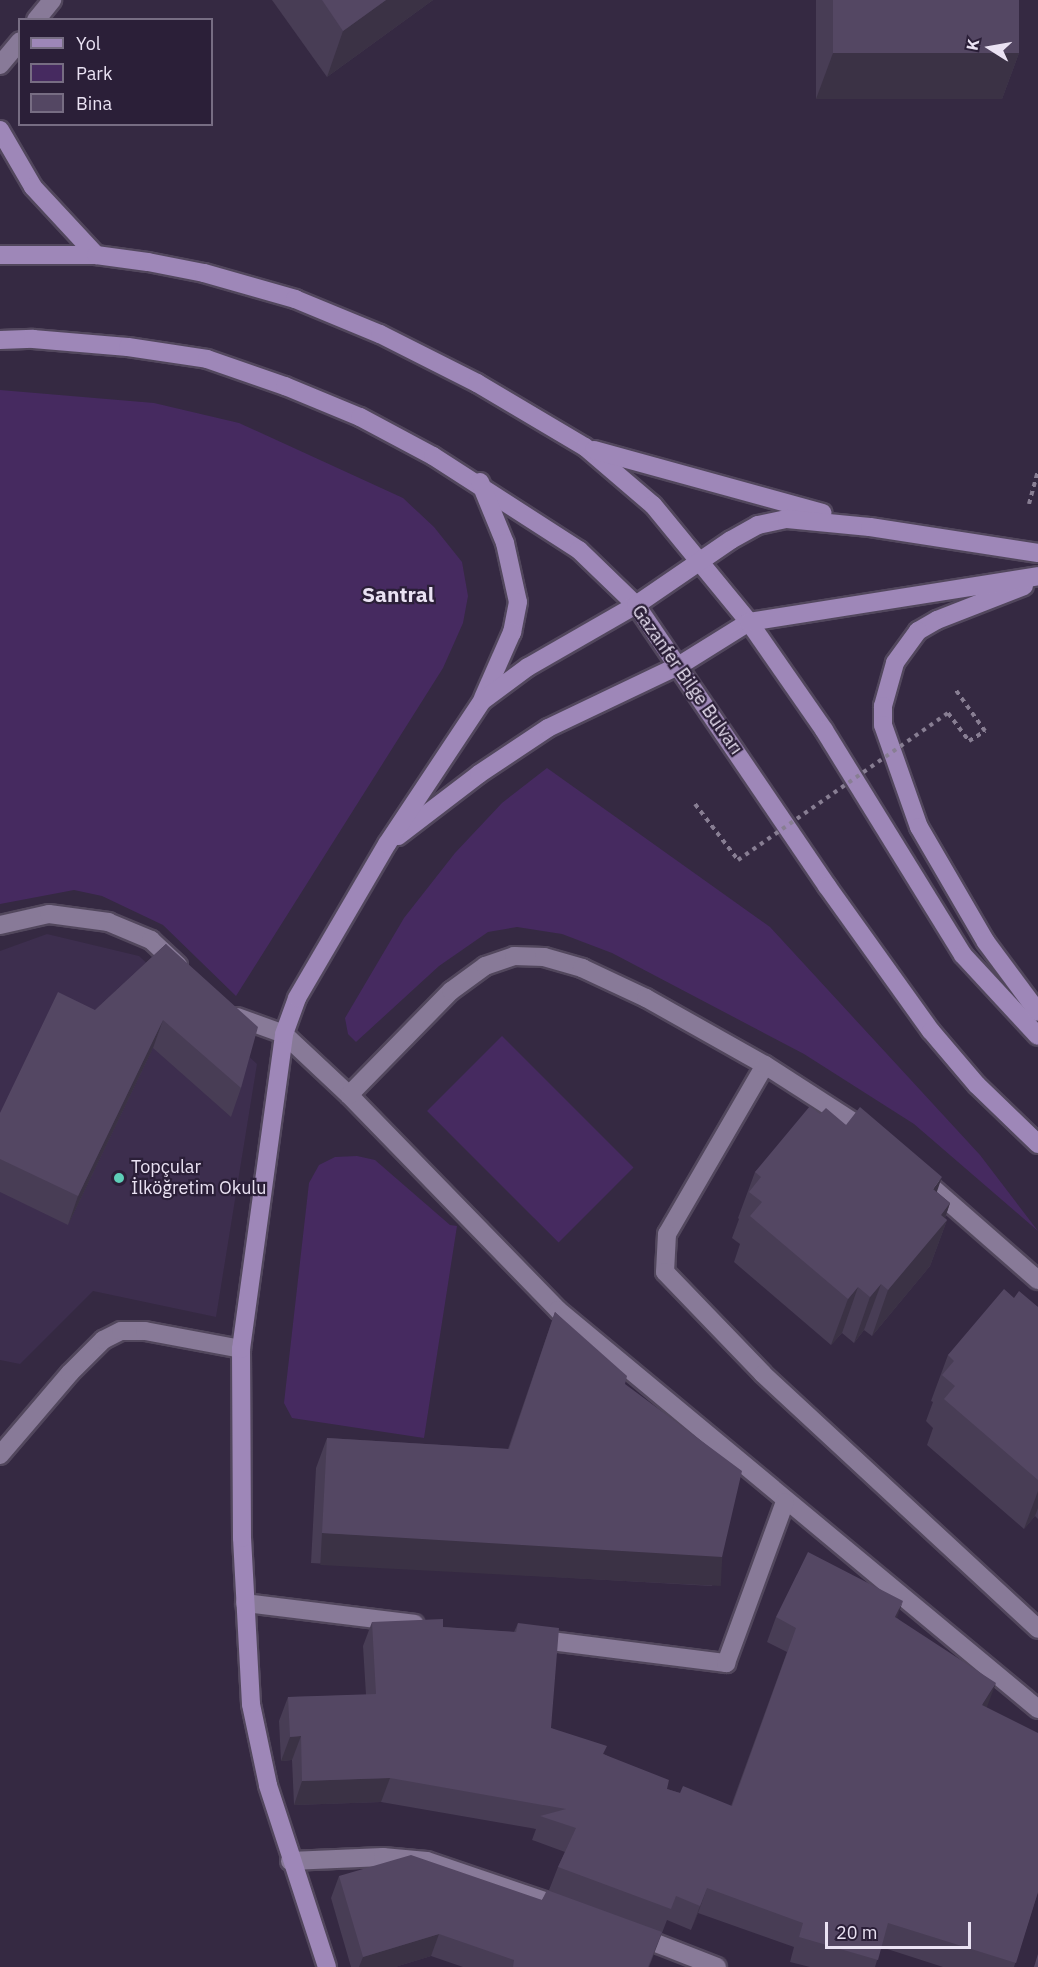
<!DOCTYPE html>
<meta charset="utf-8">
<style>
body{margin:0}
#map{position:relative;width:1038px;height:1967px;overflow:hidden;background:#352942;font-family:"IBM Plex Sans",sans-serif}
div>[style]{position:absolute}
.built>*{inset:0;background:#3d2e4e}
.green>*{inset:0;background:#462a60;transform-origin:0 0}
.path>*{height:4px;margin-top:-2px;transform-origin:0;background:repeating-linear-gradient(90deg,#887e93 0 4.5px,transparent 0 9px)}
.roads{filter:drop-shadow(2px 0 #52475d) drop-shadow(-2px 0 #52475d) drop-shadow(0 2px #52475d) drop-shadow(0 -2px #52475d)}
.minor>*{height:18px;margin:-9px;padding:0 9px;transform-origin:9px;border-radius:9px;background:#887a98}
.major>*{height:18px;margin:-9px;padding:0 9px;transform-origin:9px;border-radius:9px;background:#9e87b8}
.path-bridge>*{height:4px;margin-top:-2px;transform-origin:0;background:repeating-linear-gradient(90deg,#887e93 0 4.5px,transparent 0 9px)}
.wall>*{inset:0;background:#483d55}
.shaded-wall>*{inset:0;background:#3b3245;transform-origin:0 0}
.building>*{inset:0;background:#544763;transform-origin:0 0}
.dots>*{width:16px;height:16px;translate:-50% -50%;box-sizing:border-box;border:3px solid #2b1f38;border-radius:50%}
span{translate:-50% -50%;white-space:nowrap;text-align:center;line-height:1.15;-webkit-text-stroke:4.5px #2b1f38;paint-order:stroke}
.street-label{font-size:18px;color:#eae2f3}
.poi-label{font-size:18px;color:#eae2f3}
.left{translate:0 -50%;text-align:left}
.quarter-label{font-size:21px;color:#eae2f3;font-weight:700}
.legend{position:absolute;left:18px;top:18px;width:195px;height:108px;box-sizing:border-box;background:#2b1f38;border:2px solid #776d83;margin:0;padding:8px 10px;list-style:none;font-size:18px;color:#eae2f3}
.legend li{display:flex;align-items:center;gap:12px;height:30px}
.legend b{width:30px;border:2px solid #776d83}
.north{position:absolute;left:960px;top:18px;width:60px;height:60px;-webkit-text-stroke:4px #2b1f38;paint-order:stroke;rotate:281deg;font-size:16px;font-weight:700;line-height:24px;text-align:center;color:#eae2f3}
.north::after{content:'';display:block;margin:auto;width:21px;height:27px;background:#eae2f3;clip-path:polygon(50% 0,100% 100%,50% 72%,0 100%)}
.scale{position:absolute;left:825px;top:1922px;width:146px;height:27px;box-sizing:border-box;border:3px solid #eae2f3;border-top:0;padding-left:8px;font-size:18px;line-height:21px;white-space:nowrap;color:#eae2f3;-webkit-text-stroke:4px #2b1f38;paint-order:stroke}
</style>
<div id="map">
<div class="built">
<i style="clip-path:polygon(47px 934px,139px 956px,257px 1064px,216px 1317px,93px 1291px,20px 1364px,0 1360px,0 951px)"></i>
</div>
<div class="green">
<i style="clip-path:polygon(0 390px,154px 403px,239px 423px,403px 498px,434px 527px,462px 562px,468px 596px,463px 623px,443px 668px,236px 996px,163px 925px,102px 896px,74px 890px,0 904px)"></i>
<i style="clip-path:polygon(547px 768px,770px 927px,980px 1155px,1038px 1231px,914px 1124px,804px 1054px,612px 953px,562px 934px,517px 927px,488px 932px,439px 966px,356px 1042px,348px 1034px,345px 1018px,404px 918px,455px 853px,502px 803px)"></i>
<i style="left:502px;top:1036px;width:186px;height:106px;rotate:45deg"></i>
<i style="clip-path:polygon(357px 1156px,375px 1160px,450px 1225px,457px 1226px,424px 1438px,292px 1418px,284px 1403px,309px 1183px,319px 1165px,335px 1157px)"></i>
</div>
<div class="path">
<i style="left:1029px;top:504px;width:35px;rotate:-75deg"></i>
<i style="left:948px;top:713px;width:35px;rotate:53deg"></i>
<i style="left:969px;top:741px;width:19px;rotate:-32deg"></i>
<i style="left:985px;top:731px;width:52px;rotate:-125.5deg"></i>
<i style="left:695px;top:804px;width:71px;rotate:52.5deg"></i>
</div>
<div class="roads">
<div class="minor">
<i style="left:36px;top:20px;width:26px;rotate:-51deg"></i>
<i style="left:0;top:65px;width:31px;rotate:-50deg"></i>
<i style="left:0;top:925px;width:50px;rotate:-12.7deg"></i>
<i style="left:49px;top:914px;width:60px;rotate:7.7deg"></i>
<i style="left:108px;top:922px;width:47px;rotate:22.7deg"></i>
<i style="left:151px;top:940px;width:37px;rotate:43deg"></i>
<i style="left:237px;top:1017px;width:50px;rotate:19.9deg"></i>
<i style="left:284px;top:1034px;width:89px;rotate:43.2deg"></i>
<i style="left:349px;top:1095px;width:300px;rotate:45.8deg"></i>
<i style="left:558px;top:1310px;width:624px;rotate:39.74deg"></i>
<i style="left:765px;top:1065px;width:195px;rotate:120.1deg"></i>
<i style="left:667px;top:1234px;width:38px;rotate:93deg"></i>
<i style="left:665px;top:1272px;width:141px;rotate:46.1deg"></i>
<i style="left:763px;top:1374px;width:375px;rotate:42.8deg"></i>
<i style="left:349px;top:1095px;width:146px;rotate:-45.6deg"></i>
<i style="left:451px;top:991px;width:42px;rotate:-36.3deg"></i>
<i style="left:485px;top:966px;width:31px;rotate:-19deg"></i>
<i style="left:514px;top:956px;width:30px;rotate:2deg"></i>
<i style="left:544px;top:957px;width:40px;rotate:16deg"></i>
<i style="left:582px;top:968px;width:71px;rotate:25.1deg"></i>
<i style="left:646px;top:998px;width:137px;rotate:29.4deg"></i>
<i style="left:765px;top:1065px;width:124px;rotate:32.8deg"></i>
<i style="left:919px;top:1176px;width:158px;rotate:41.2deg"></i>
<i style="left:0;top:1455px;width:108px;rotate:-49.5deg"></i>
<i style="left:70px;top:1373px;width:47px;rotate:-45deg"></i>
<i style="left:103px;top:1340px;width:20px;rotate:-27deg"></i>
<i style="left:121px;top:1331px;width:24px"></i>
<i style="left:145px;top:1331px;width:98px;rotate:10.6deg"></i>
<i style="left:245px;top:1603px;width:171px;rotate:7deg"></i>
<i style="left:535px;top:1639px;width:193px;rotate:7.2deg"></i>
<i style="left:726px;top:1663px;width:171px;rotate:-69.9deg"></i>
<i style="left:290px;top:1861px;width:93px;rotate:-2.5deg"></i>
<i style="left:383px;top:1857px;width:44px;rotate:5.2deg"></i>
<i style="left:427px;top:1861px;width:146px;rotate:18.8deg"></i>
<i style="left:635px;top:1935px;width:88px;rotate:21.3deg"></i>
</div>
<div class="major">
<i style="left:0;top:130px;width:66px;rotate:59.9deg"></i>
<i style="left:33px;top:187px;width:93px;rotate:47.2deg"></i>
<i style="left:0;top:255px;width:96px"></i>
<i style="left:96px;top:255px;width:52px;rotate:7.7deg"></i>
<i style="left:148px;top:262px;width:57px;rotate:11.1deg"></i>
<i style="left:204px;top:273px;width:95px;rotate:15.9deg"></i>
<i style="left:295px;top:299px;width:92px;rotate:22.4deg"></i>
<i style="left:380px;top:334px;width:109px;rotate:26.8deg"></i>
<i style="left:477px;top:383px;width:126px;rotate:30.7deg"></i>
<i style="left:585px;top:447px;width:89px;rotate:40.5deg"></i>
<i style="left:653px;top:505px;width:151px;rotate:50.6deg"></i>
<i style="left:749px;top:622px;width:131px;rotate:55.2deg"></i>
<i style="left:824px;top:730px;width:264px;rotate:58.3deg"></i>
<i style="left:963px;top:955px;width:110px;rotate:47.2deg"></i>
<i style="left:0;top:340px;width:33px;rotate:-2deg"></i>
<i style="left:33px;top:339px;width:95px;rotate:4.8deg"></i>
<i style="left:128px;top:347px;width:80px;rotate:8.6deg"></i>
<i style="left:207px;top:359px;width:83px;rotate:19.1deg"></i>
<i style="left:285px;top:386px;width:81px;rotate:22.5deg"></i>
<i style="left:360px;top:417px;width:83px;rotate:28.1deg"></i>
<i style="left:433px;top:456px;width:174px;rotate:32.8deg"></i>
<i style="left:579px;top:550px;width:79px;rotate:44deg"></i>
<i style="left:636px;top:605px;width:340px;rotate:55.8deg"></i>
<i style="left:827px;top:886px;width:178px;rotate:54.4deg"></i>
<i style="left:931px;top:1031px;width:71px;rotate:49.6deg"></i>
<i style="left:977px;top:1085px;width:85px;rotate:44deg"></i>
<i style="left:594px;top:450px;width:237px;rotate:15.4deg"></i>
<i style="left:480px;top:482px;width:66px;rotate:67.7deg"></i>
<i style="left:505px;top:543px;width:60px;rotate:77.6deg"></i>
<i style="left:518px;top:602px;width:31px;rotate:101deg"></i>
<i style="left:512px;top:632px;width:72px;rotate:113.7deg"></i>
<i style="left:1024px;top:586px;width:93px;rotate:158.7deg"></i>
<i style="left:937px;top:620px;width:22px;rotate:150deg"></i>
<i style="left:918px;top:631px;width:39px;rotate:126deg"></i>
<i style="left:895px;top:663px;width:45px;rotate:105.6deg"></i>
<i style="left:883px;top:706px;width:19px;rotate:90deg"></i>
<i style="left:883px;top:725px;width:108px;rotate:70.6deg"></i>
<i style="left:919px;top:827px;width:133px;rotate:59.8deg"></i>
<i style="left:986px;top:942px;width:87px;rotate:53.4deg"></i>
<i style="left:398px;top:836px;width:102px;rotate:-37.4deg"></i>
<i style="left:479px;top:774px;width:83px;rotate:-33.7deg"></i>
<i style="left:548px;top:728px;width:146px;rotate:-25.5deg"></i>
<i style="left:680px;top:665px;width:81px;rotate:-31.9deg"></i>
<i style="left:749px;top:622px;width:293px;rotate:-9deg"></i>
<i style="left:327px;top:1967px;width:191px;rotate:-108deg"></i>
<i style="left:268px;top:1785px;width:83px;rotate:-101.9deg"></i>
<i style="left:251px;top:1704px;width:166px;rotate:-93.1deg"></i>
<i style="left:242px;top:1538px;width:189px;rotate:-90.3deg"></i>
<i style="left:241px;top:1349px;width:318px;rotate:-82.2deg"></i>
<i style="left:284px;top:1034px;width:38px;rotate:-70deg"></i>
<i style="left:297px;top:998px;width:178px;rotate:-59.7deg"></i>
<i style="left:387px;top:844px;width:172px;rotate:-56.4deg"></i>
<i style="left:482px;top:701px;width:57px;rotate:-36.5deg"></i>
<i style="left:528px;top:667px;width:125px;rotate:-29.9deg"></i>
<i style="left:636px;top:605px;width:115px;rotate:-34.4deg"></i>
<i style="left:731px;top:540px;width:31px;rotate:-29deg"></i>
<i style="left:758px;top:525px;width:30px;rotate:-12deg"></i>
<i style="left:787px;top:519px;width:83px;rotate:5.5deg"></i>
<i style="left:870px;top:527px;width:170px;rotate:8.8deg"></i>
</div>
</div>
<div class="path-bridge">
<i style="left:738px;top:860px;width:256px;rotate:-35deg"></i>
</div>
<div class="wall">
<i style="clip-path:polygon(272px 0,433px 0,327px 77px)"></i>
<i style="clip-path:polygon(816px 0,1019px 0,1019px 53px,1002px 99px,816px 99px)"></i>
<i style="clip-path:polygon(166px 944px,241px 1088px,231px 1117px,153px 1048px,68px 1225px,0 1192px,0 1113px,95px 1010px)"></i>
<i style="clip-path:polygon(820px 1114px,846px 1125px,937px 1192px,950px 1203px,945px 1218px,947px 1220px,930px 1266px,872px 1336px,864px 1330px,854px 1343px,842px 1333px,831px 1345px,734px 1262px,740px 1244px,732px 1238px,739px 1219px,738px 1218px,755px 1172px)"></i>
<i style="clip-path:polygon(1014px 1298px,1038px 1307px,1038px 1519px,1035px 1516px,1024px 1529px,927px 1445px,933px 1428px,926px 1421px,933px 1402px,931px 1401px,948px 1355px)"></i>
<i style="clip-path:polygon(555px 1312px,625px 1384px,722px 1557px,712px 1586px,311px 1563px,316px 1468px,327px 1438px,508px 1449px)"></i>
<i style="clip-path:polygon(776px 1617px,897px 1618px,987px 1708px,1038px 1892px,1014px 1967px,943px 1967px,881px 1947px,875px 1967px,810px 1967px,790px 1962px,794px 1947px,698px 1913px,691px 1930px,667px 1920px,649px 1967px,463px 1967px,431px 1956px,395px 1967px,351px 1967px,331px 1898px,339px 1876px,542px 1900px,549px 1890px,558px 1867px,565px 1852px,532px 1840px,536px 1829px,381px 1802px,294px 1805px,292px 1760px,281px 1761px,279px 1721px,288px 1697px,366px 1695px,363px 1646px,372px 1622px,514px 1632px,518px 1623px,551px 1728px,604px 1754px,667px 1789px,680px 1793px,731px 1806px,787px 1652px,767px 1642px)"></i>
</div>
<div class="shaded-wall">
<i style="clip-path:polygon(386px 0,433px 0,327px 77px,343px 31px)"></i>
<i style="clip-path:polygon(833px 53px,1019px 53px,1002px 99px,816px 99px)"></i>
<i style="clip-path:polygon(163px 1020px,153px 1048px,68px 1225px,78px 1196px)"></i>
<i style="clip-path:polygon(942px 1177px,926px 1223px,933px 1189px)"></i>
<i style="clip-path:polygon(950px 1203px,942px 1226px,947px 1220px,930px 1266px,872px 1336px,888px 1290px,941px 1215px)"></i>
<i style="clip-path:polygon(881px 1284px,864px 1330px,854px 1343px,870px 1297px)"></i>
<i style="clip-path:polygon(858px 1287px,842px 1333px,831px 1345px,848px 1299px)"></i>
<i style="clip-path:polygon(1038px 1491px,1038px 1508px,1035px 1516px,1024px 1529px)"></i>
<i style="left:322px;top:1533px;width:401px;height:32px;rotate:3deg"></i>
<i style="clip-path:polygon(903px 1601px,894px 1626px,895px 1617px)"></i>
<i style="clip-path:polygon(996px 1683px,987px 1707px,973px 1730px,982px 1705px)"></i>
<i style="clip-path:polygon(301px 1736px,292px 1760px,281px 1761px,290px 1737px)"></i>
<i style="clip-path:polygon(390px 1778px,381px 1802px,294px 1805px,302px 1781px)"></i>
<i style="clip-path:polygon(707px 1888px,698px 1913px,691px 1930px,700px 1906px)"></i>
<i style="clip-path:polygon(439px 1934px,431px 1956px,395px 1967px,359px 1967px,363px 1957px)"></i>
</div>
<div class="building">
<i style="clip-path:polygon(322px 0,386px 0,343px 31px)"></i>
<i style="left:833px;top:0;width:186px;height:53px"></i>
<i style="clip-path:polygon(166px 944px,258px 1027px,241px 1088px,163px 1020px,78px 1196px,0 1159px,0 1113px,58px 992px,95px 1010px)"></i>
<i style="clip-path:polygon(810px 1106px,820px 1114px,826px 1108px,846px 1125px,860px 1107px,942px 1177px,933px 1189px,950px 1203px,941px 1215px,947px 1220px,888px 1290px,881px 1284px,870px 1297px,858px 1287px,848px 1299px,750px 1216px,762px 1202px,749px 1192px,761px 1177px,755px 1172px)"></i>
<i style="clip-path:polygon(1004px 1289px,1014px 1298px,1019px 1291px,1038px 1307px,1038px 1480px,944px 1399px,955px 1386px,942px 1375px,954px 1361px,948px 1355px)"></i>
<i style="clip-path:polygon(555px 1312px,627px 1376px,625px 1384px,742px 1471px,722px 1557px,322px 1533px,327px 1438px,509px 1449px)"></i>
<i style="clip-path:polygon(808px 1552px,903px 1601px,895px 1617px,996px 1683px,982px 1705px,1038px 1733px,1038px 1892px,1016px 1963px,888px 1923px,878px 1960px,799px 1937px,803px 1923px,707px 1888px,700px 1906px,676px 1896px,671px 1909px,558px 1867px,576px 1828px,540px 1816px,566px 1809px,390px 1778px,302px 1781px,301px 1736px,290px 1737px,288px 1697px,376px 1694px,372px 1622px,443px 1619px,443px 1627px,516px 1632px,518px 1623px,559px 1628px,551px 1728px,607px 1746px,603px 1754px,669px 1780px,667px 1789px,680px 1793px,683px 1786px,732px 1806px,796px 1628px,776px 1617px)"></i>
<i style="clip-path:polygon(411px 1855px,542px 1900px,547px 1890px,662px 1932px,648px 1967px,513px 1967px,514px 1960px,439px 1934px,363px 1957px,339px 1876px)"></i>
<i style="clip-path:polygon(1038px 1954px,1038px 1967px,1034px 1967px)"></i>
</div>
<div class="dots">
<i style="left:119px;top:1178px;background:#5eceb8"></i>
</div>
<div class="street-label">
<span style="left:687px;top:680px;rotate:55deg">Gazanfer Bilge Bulvarı</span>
</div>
<div class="poi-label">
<span class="left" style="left:131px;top:1178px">Topçular<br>İlköğretim Okulu</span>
</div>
<div class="quarter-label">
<span style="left:398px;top:594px">Santral</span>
</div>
<ul class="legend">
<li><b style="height:8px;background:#9e87b8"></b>Yol</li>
<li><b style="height:16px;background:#462a60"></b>Park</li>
<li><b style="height:16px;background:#544763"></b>Bina</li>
</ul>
<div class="north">K</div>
<div class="scale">20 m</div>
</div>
